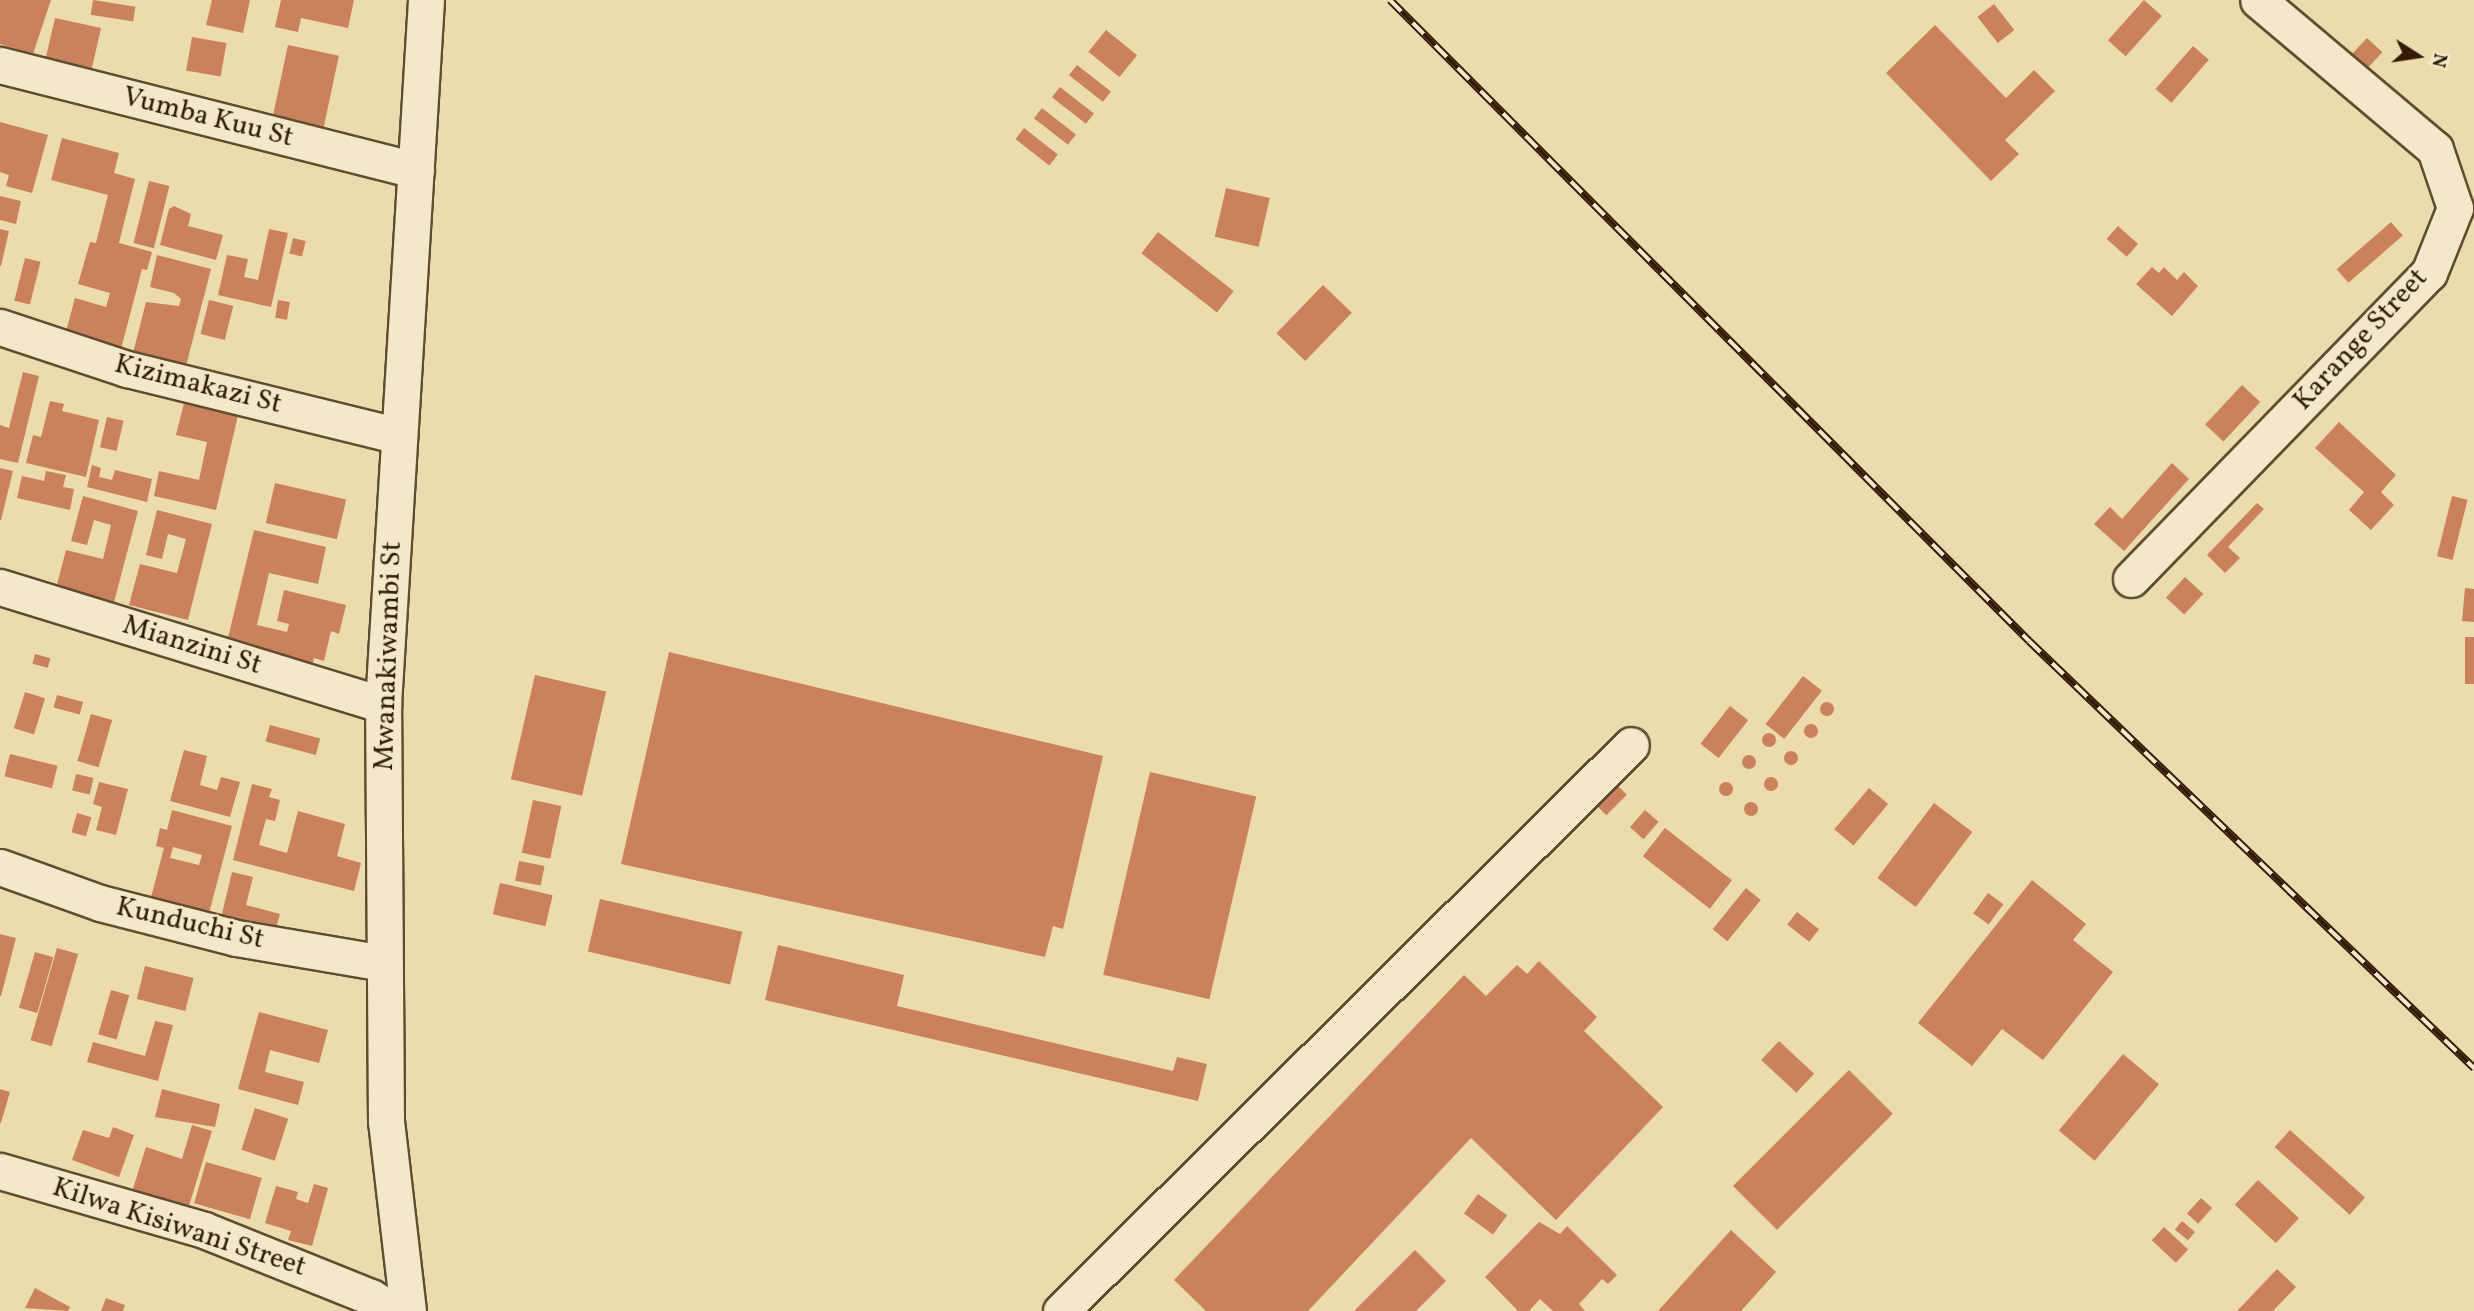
<!DOCTYPE html>
<style>
body{margin:0}
#map{position:relative;width:2474px;height:1311px;overflow:hidden;background:#ecdbac;font-family:Vollkorn,serif}
div>[style]{position:absolute}
.building>*{inset:0;background:#c9825c;transform-origin:0 0}
.round{border-radius:50%}
.roads{filter:drop-shadow(2px 0 #614c30) drop-shadow(-2px 0 #614c30) drop-shadow(0 2px #614c30) drop-shadow(0 -2px #614c30)}
.minor>*{height:35px;margin:-17.5px;padding:0 17.5px;transform-origin:17.5px;border-radius:17.5px;background:#f3e8c9}
.rail>*{height:8px;margin-top:-4px;transform-origin:0;background:repeating-linear-gradient(90deg,#f3e8c9 0 16px,#331c07 0 32px);box-sizing:border-box;border-block:2px solid #331c07}
span{translate:-50% -50%;white-space:nowrap;text-align:center;line-height:1.15;-webkit-text-stroke:5px #f3e8c9;paint-order:stroke}
.street-label{font-size:28px;color:#331c07}
.north{position:absolute;left:2383px;top:21px;width:70px;height:70px;-webkit-text-stroke:5px #f3e8c9;paint-order:stroke;rotate:102deg;font-size:19px;font-weight:700;line-height:28px;text-align:center;color:#331c07}
.north::after{content:'';display:block;margin:auto;width:24px;height:32px;background:#331c07;clip-path:polygon(50% 0,100% 100%,50% 72%,0 100%)}
</style>
<div id="map">
<div class="building">
<i style="clip-path:polygon(0 0,51px 0,33px 54px,0 44px)"></i>
<i style="left:93px;top:0;width:43px;height:15px;rotate:9deg"></i>
<i style="clip-path:polygon(212px 0,250px 0,243px 33px,206px 25px)"></i>
<i style="clip-path:polygon(281px 0,354px 0,348px 28px,301px 18px,298px 32px,275px 27px)"></i>
<i style="left:2144px;top:0;width:24px;height:54px;rotate:42deg"></i>
<i style="left:1994px;top:4px;width:33px;height:21px;rotate:52deg"></i>
<i style="clip-path:polygon(55px 18px,101px 28px,91px 72px,43px 70px)"></i>
<i style="clip-path:polygon(1935px 25px,2006px 98px,2034px 70px,2055px 91px,2005px 140px,2019px 154px,1991px 181px,1886px 73px)"></i>
<i style="left:1106px;top:30px;width:40px;height:28px;rotate:39deg"></i>
<i style="left:192px;top:37px;width:35px;height:34px;rotate:10deg"></i>
<i style="left:2367px;top:38px;width:21px;height:35px;rotate:43deg"></i>
<i style="left:288px;top:45px;width:52px;height:77px;rotate:12deg"></i>
<i style="left:2193px;top:46px;width:21px;height:57px;rotate:41deg"></i>
<i style="left:1077px;top:65px;width:43px;height:13px;rotate:38deg"></i>
<i style="left:1060px;top:87px;width:43px;height:13px;rotate:38deg"></i>
<i style="left:1042px;top:108px;width:43px;height:13px;rotate:38deg"></i>
<i style="clip-path:polygon(0 122px,48px 135px,32px 193px,6px 186px,9px 175px,0 172px)"></i>
<i style="left:1024px;top:128px;width:43px;height:14px;rotate:38deg"></i>
<i style="clip-path:polygon(62px 138px,119px 153px,114px 173px,135px 179px,119px 243px,152px 252px,147px 270px,142px 269px,121px 349px,65px 335px,75px 298px,106px 307px,110px 293px,78px 284px,90px 242px,96px 243px,108px 195px,51px 180px)"></i>
<i style="left:149px;top:181px;width:21px;height:64px;rotate:14deg"></i>
<i style="left:1226px;top:188px;width:45px;height:50px;rotate:13deg"></i>
<i style="clip-path:polygon(0 196px,21px 201px,16px 224px,0 220px)"></i>
<i style="clip-path:polygon(174px 206px,191px 214px,188px 226px,223px 235px,216px 260px,160px 245px,169px 209px)"></i>
<i style="left:2391px;top:222px;width:18px;height:72px;rotate:49deg"></i>
<i style="left:2118px;top:226px;width:27px;height:17px;rotate:42deg"></i>
<i style="clip-path:polygon(0 229px,9px 231px,1px 266px,0 266px)"></i>
<i style="clip-path:polygon(269px 229px,288px 233px,271px 307px,218px 295px,227px 255px,248px 259px,244px 277px,258px 280px)"></i>
<i style="left:1158px;top:232px;width:96px;height:27px;rotate:38deg"></i>
<i style="left:293px;top:238px;width:13px;height:16px;rotate:13deg"></i>
<i style="clip-path:polygon(157px 255px,211px 269px,186px 366px,133px 353px,146px 302px,179px 306px,181px 299px,174px 293px,150px 287px)"></i>
<i style="left:25px;top:258px;width:16px;height:44px;rotate:14deg"></i>
<i style="clip-path:polygon(2152px 267px,2159px 273px,2164px 267px,2177px 280px,2184px 272px,2198px 286px,2172px 316px,2136px 284px)"></i>
<i style="left:1323px;top:285px;width:40px;height:67px;rotate:44deg"></i>
<i style="left:209px;top:300px;width:25px;height:35px;rotate:14deg"></i>
<i style="left:278px;top:300px;width:12px;height:18px;rotate:9deg"></i>
<i style="clip-path:polygon(23px 372px,39px 376px,18px 463px,0 459px,0 425px,9px 428px)"></i>
<i style="left:2242px;top:385px;width:25px;height:54px;rotate:43deg"></i>
<i style="clip-path:polygon(185px 399px,239px 411px,216px 510px,154px 496px,159px 471px,199px 480px,207px 442px,176px 435px)"></i>
<i style="clip-path:polygon(50px 401px,64px 404px,62px 411px,99px 420px,86px 477px,26px 463px,33px 435px,41px 437px)"></i>
<i style="left:107px;top:417px;width:17px;height:31px;rotate:13deg"></i>
<i style="clip-path:polygon(2339px 422px,2396px 475px,2381px 492px,2394px 505px,2371px 530px,2349px 510px,2364px 492px,2315px 448px)"></i>
<i style="clip-path:polygon(2172px 463px,2189px 479px,2124px 551px,2094px 524px,2110px 507px,2122px 519px)"></i>
<i style="clip-path:polygon(92px 465px,101px 468px,99px 477px,112px 480px,115px 470px,152px 479px,147px 502px,87px 487px)"></i>
<i style="clip-path:polygon(0 468px,13px 471px,1px 520px,0 520px)"></i>
<i style="clip-path:polygon(46px 471px,66px 475px,63px 487px,74px 489px,70px 510px,17px 498px,22px 476px,44px 481px)"></i>
<i style="left:275px;top:483px;width:73px;height:41px;rotate:13deg"></i>
<i style="clip-path:polygon(83px 496px,138px 511px,113px 606px,55px 592px,66px 550px,103px 559px,111px 525px,94px 520px,87px 545px,71px 541px)"></i>
<i style="left:2452px;top:496px;width:16px;height:62px;rotate:14deg"></i>
<i style="clip-path:polygon(2257px 503px,2264px 509px,2228px 547px,2240px 558px,2225px 573px,2207px 555px)"></i>
<i style="clip-path:polygon(157px 510px,212px 524px,188px 620px,129px 605px,140px 564px,177px 573px,186px 539px,168px 534px,162px 559px,146px 555px)"></i>
<i style="clip-path:polygon(254px 530px,326px 547px,318px 584px,269px 573px,257px 625px,287px 632px,289px 624px,277px 621px,284px 590px,346px 605px,339px 634px,331px 631px,324px 661px,314px 658px,311px 669px,281px 662px,283px 655px,227px 642px)"></i>
<i style="left:2185px;top:577px;width:25px;height:28px;rotate:43deg"></i>
<i style="clip-path:polygon(2465px 588px,2474px 589px,2474px 622px,2462px 621px)"></i>
<i style="left:2465px;top:637px;width:9px;height:47px"></i>
<i style="clip-path:polygon(669px 652px,1103px 756px,1063px 929px,1053px 926px,1045px 957px,621px 864px)"></i>
<i style="left:35px;top:654px;width:16px;height:10px;rotate:15deg"></i>
<i style="left:535px;top:675px;width:73px;height:107px;rotate:13deg"></i>
<i style="left:1803px;top:676px;width:24px;height:61px;rotate:38deg"></i>
<i style="left:25px;top:692px;width:21px;height:38px;rotate:17deg"></i>
<i style="left:57px;top:695px;width:27px;height:13px;rotate:15deg"></i>
<i class="round" style="left:1820px;top:702px;width:14px;height:14px"></i>
<i style="left:1730px;top:706px;width:23px;height:48px;rotate:38deg"></i>
<i style="left:91px;top:714px;width:22px;height:49px;rotate:16deg"></i>
<i class="round" style="left:1804px;top:724px;width:14px;height:14px"></i>
<i style="left:270px;top:725px;width:52px;height:17px;rotate:15deg"></i>
<i class="round" style="left:1762px;top:733px;width:14px;height:14px"></i>
<i style="clip-path:polygon(184px 750px,207px 756px,200px 785px,217px 790px,221px 777px,240px 782px,230px 817px,170px 801px)"></i>
<i class="round" style="left:1784px;top:751px;width:14px;height:14px"></i>
<i style="left:10px;top:754px;width:49px;height:23px;rotate:14deg"></i>
<i class="round" style="left:1742px;top:755px;width:14px;height:14px"></i>
<i style="left:1150px;top:772px;width:109px;height:208px;rotate:13deg"></i>
<i style="left:76px;top:774px;width:18px;height:17px;rotate:13deg"></i>
<i class="round" style="left:1764px;top:777px;width:14px;height:14px"></i>
<i style="left:1612px;top:780px;width:21px;height:29px;rotate:45deg"></i>
<i class="round" style="left:1719px;top:782px;width:14px;height:14px"></i>
<i style="clip-path:polygon(99px 782px,128px 789px,116px 835px,96px 830px,102px 807px,93px 804px)"></i>
<i style="clip-path:polygon(252px 784px,272px 789px,269px 797px,280px 800px,275px 821px,266px 819px,259px 845px,287px 853px,298px 811px,345px 824px,337px 856px,361px 863px,354px 891px,233px 860px)"></i>
<i style="left:1869px;top:788px;width:25px;height:54px;rotate:40deg"></i>
<i style="left:533px;top:800px;width:29px;height:54px;rotate:12deg"></i>
<i class="round" style="left:1744px;top:802px;width:14px;height:14px"></i>
<i style="left:1934px;top:803px;width:48px;height:94px;rotate:37deg"></i>
<i style="clip-path:polygon(evenodd,172px 810px,232px 826px,207px 921px,149px 905px,164px 848px,156px 846px,160px 828px,167px 830px,172px 810px,173px 847px,202px 855px,199px 865px,170px 858px,173px 847px)"></i>
<i style="left:1645px;top:810px;width:18px;height:23px;rotate:41deg"></i>
<i style="left:77px;top:813px;width:15px;height:20px;rotate:16deg"></i>
<i style="left:1665px;top:828px;width:85px;height:36px;rotate:38deg"></i>
<i style="left:519px;top:861px;width:26px;height:20px;rotate:11deg"></i>
<i style="clip-path:polygon(232px 872px,253px 877px,246px 905px,280px 914px,275px 932px,221px 918px)"></i>
<i style="clip-path:polygon(2032px 880px,2086px 924px,2073px 940px,2113px 972px,2043px 1060px,2002px 1029px,1972px 1066px,1918px 1023px)"></i>
<i style="left:500px;top:883px;width:54px;height:32px;rotate:13deg"></i>
<i style="left:1746px;top:888px;width:19px;height:53px;rotate:39deg"></i>
<i style="left:1988px;top:893px;width:19px;height:25px;rotate:36deg"></i>
<i style="left:600px;top:899px;width:146px;height:54px;rotate:13deg"></i>
<i style="left:1797px;top:912px;width:28px;height:16px;rotate:38deg"></i>
<i style="clip-path:polygon(0 934px,16px 938px,1px 996px,0 996px)"></i>
<i style="clip-path:polygon(778px 945px,904px 975px,897px 1006px,1173px 1071px,1177px 1057px,1207px 1064px,1198px 1101px,765px 1000px)"></i>
<i style="left:57px;top:948px;width:22px;height:96px;rotate:16deg"></i>
<i style="left:35px;top:952px;width:19px;height:58px;rotate:16deg"></i>
<i style="clip-path:polygon(1539px 961px,1597px 1017px,1584px 1031px,1663px 1107px,1556px 1220px,1471px 1138px,1308px 1311px,1206px 1311px,1174px 1280px,1464px 975px,1486px 996px,1517px 965px,1527px 974px)"></i>
<i style="left:145px;top:966px;width:50px;height:34px;rotate:14deg"></i>
<i style="left:111px;top:990px;width:19px;height:46px;rotate:16deg"></i>
<i style="clip-path:polygon(259px 1012px,328px 1030px,319px 1063px,270px 1050px,265px 1072px,304px 1082px,298px 1105px,238px 1089px)"></i>
<i style="clip-path:polygon(155px 1021px,173px 1025px,158px 1081px,87px 1062px,93px 1042px,145px 1056px)"></i>
<i style="left:1779px;top:1041px;width:48px;height:26px;rotate:43deg"></i>
<i style="left:2123px;top:1054px;width:47px;height:100px;rotate:40deg"></i>
<i style="left:1849px;top:1070px;width:62px;height:164px;rotate:45deg"></i>
<i style="clip-path:polygon(0 1089px,10px 1092px,1px 1123px,0 1123px)"></i>
<i style="clip-path:polygon(162px 1089px,220px 1104px,215px 1127px,155px 1117px)"></i>
<i style="left:255px;top:1108px;width:35px;height:44px;rotate:18deg"></i>
<i style="clip-path:polygon(192px 1125px,212px 1131px,188px 1209px,132px 1192px,146px 1147px,182px 1159px)"></i>
<i style="clip-path:polygon(113px 1127px,134px 1135px,119px 1177px,72px 1160px,83px 1130px,109px 1138px)"></i>
<i style="left:2290px;top:1130px;width:101px;height:23px;rotate:42deg"></i>
<i style="left:206px;top:1162px;width:58px;height:43px;rotate:16deg"></i>
<i style="left:2258px;top:1180px;width:56px;height:34px;rotate:43deg"></i>
<i style="clip-path:polygon(314px 1184px,328px 1188px,312px 1246px,288px 1240px,291px 1231px,265px 1223px,276px 1186px,298px 1192px,296px 1199px,308px 1203px)"></i>
<i style="left:1478px;top:1194px;width:36px;height:24px;rotate:36deg"></i>
<i style="left:2201px;top:1198px;width:15px;height:21px;rotate:42deg"></i>
<i style="left:2182px;top:1221px;width:17px;height:11px;rotate:40deg"></i>
<i style="clip-path:polygon(1539px 1222px,1560px 1234px,1567px 1226px,1617px 1275px,1608px 1284px,1602px 1279px,1579px 1304px,1585px 1311px,1553px 1311px,1540px 1299px,1529px 1311px,1518px 1311px,1485px 1277px)"></i>
<i style="left:2164px;top:1227px;width:33px;height:18px;rotate:43deg"></i>
<i style="clip-path:polygon(1731px 1230px,1776px 1272px,1741px 1311px,1658px 1311px)"></i>
<i style="clip-path:polygon(1415px 1250px,1446px 1281px,1416px 1311px,1354px 1311px)"></i>
<i style="clip-path:polygon(2277px 1269px,2296px 1287px,2273px 1311px,2237px 1311px)"></i>
<i style="clip-path:polygon(35px 1288px,70px 1307px,68px 1311px,25px 1308px)"></i>
<i style="clip-path:polygon(106px 1298px,125px 1305px,123px 1311px,101px 1311px)"></i>
</div>
<div class="roads">
<div class="minor">
<i style="left:0;top:65px;width:429px;rotate:14.2deg"></i>
<i style="left:0;top:327px;width:134px;rotate:18.3deg"></i>
<i style="left:127px;top:369px;width:280px;rotate:13.8deg"></i>
<i style="left:2131px;top:579px;width:427px;rotate:-45.8deg"></i>
<i style="left:2429px;top:273px;width:70px;rotate:-68.2deg"></i>
<i style="left:2455px;top:208px;width:62px;rotate:-108.7deg"></i>
<i style="left:2435px;top:149px;width:231px;rotate:-139.9deg"></i>
<i style="left:0;top:587px;width:401px;rotate:17.1deg"></i>
<i style="left:0;top:867px;width:106px;rotate:19.8deg"></i>
<i style="left:100px;top:903px;width:140px;rotate:14.4deg"></i>
<i style="left:236px;top:938px;width:150px;rotate:9.6deg"></i>
<i style="left:0;top:1171px;width:212px;rotate:16.1deg"></i>
<i style="left:204px;top:1230px;width:180px;rotate:21.9deg"></i>
<i style="left:371px;top:1297px;width:26px;rotate:32deg"></i>
<i style="left:408px;top:1311px;width:190px;rotate:-96.6deg"></i>
<i style="left:386px;top:1122px;width:417px;rotate:-90.4deg"></i>
<i style="left:383px;top:705px;width:706px;rotate:-86.51deg"></i>
<i style="left:1061px;top:1311px;width:803px;rotate:-44.8deg"></i>
</div>
</div>
<div class="rail">
<i style="left:1390px;top:0;width:905px;rotate:45.09deg"></i>
<i style="left:2029px;top:641px;width:617px;rotate:43.82deg"></i>
</div>
<div class="street-label">
<span style="left:208px;top:118px;rotate:14deg">Vumba Kuu St</span>
<span style="left:2361px;top:340px;rotate:-47deg">Karange Street</span>
<span style="left:198px;top:385px;rotate:14deg">Kizimakazi St</span>
<span style="left:192px;top:646px;rotate:17deg">Mianzini St</span>
<span style="left:389px;top:656px;rotate:-88deg">Mwanakiwambi St</span>
<span style="left:190px;top:924px;rotate:13deg">Kunduchi St</span>
<span style="left:179px;top:1228px;rotate:18deg">Kilwa Kisiwani Street</span>
</div>
<div class="north">N</div>
</div>
